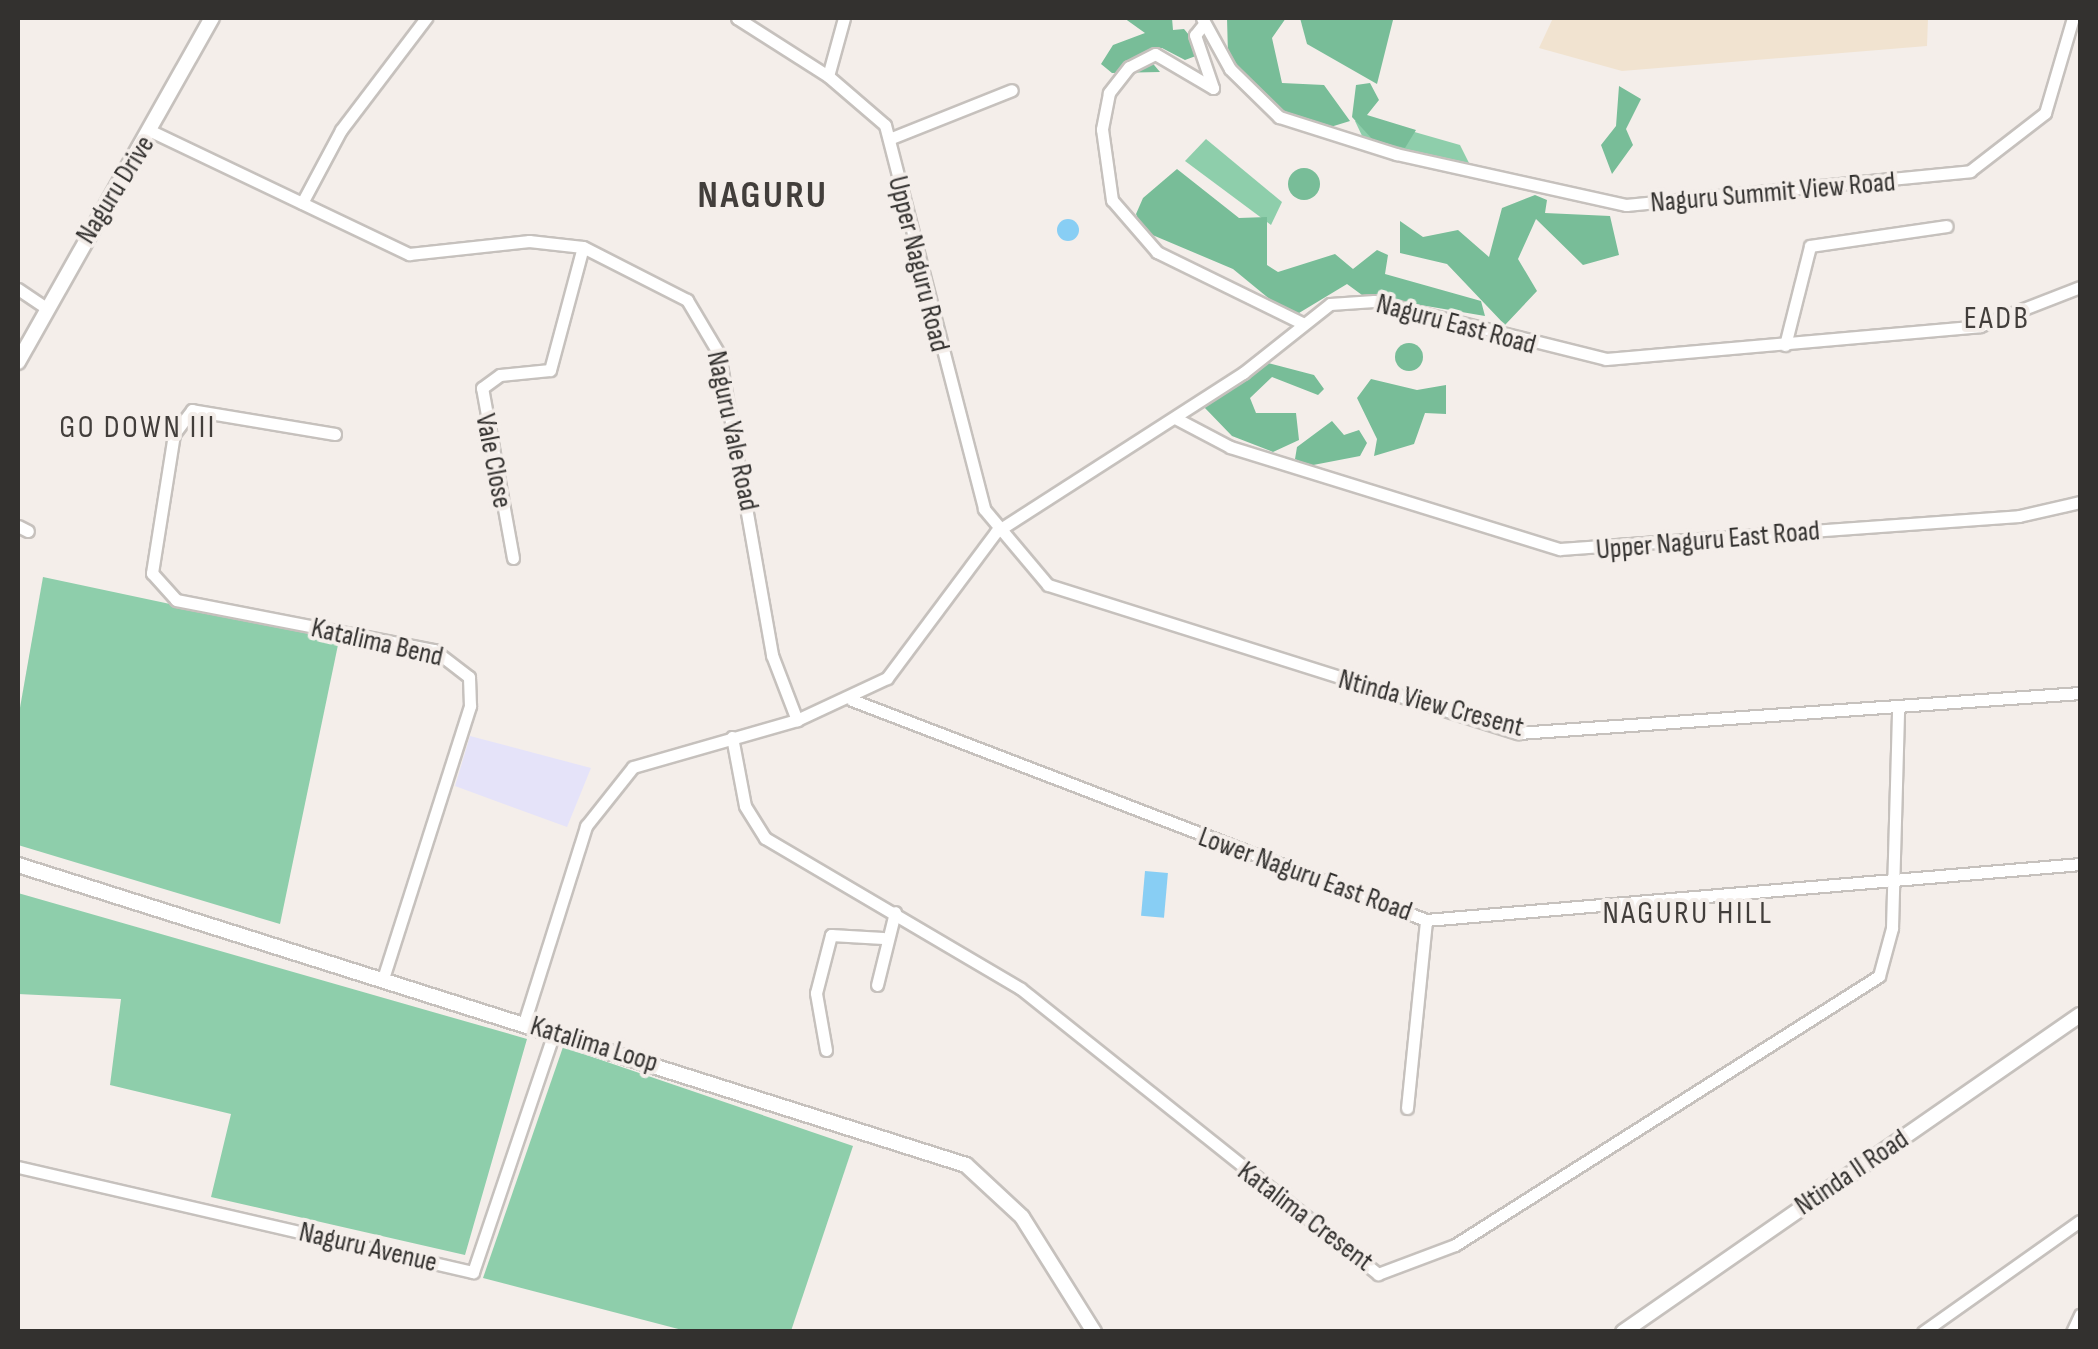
<!DOCTYPE html>
<style>
body{margin:0}
#map{position:relative;width:2098px;height:1349px;overflow:hidden;background:#f4eeea;font-family:"Sofia Sans Condensed",sans-serif}
div>[style]{position:absolute}
.industrial>*{inset:0;background:#f1e3d0}
.education>*{inset:0;background:#e5e3f9}
.green>*{inset:0;background:#8eceab}
.forest>*{inset:0;background:#78bd98}
.round{border-radius:50%}
.water>*{inset:0;background:#88cef4;transform-origin:0 0}
.roads{filter:drop-shadow(2px 0 #c6c1bd) drop-shadow(-2px 0 #c6c1bd) drop-shadow(0 2px #c6c1bd) drop-shadow(0 -2px #c6c1bd)}
.minor>*{height:11px;margin:-5.5px;padding:0 5.5px;transform-origin:5.5px;border-radius:5.5px;background:#fff}
.tertiary>*{height:14px;margin:-7px;padding:0 7px;transform-origin:7px;border-radius:7px;background:#fff}
span{translate:-50% -50%;white-space:nowrap;text-align:center;line-height:1.15;-webkit-text-stroke:8px #f4eeea;paint-order:stroke}
.street-label{font-size:28px;color:#33312f}
.quarter-label{font-size:32px;color:#423e3b;letter-spacing:2.5px}
.district-label{font-size:38px;color:#423e3b;font-weight:700;letter-spacing:2.5px}
.frame{position:absolute;inset:0;border:20px solid #33312f;pointer-events:none}
</style>
<div id="map">
<div class="industrial">
<i style="clip-path:polygon(1553px 18px,1928px 18px,1927px 46px,1622px 71px,1539px 48px)"></i>
</div>
<div class="education">
<i style="clip-path:polygon(470px 736px,591px 768px,567px 827px,455px 786px)"></i>
</div>
<div class="green">
<i style="clip-path:polygon(1369px 119px,1460px 145px,1471px 167px,1364px 140px,1355px 121px)"></i>
<i style="clip-path:polygon(1206px 139px,1282px 202px,1271px 225px,1185px 161px)"></i>
<i style="clip-path:polygon(43px 577px,339px 640px,280px 924px,18px 845px,18px 719px)"></i>
<i style="clip-path:polygon(18px 893px,527px 1039px,465px 1255px,211px 1197px,231px 1114px,110px 1085px,121px 999px,18px 994px)"></i>
<i style="clip-path:polygon(563px 1047px,853px 1146px,791px 1331px,686px 1331px,483px 1278px)"></i>
</div>
<div class="forest">
<i style="clip-path:polygon(1124px 18px,1172px 18px,1173px 30px,1184px 29px,1204px 53px,1185px 60px,1162px 48px,1144px 53px,1160px 72px,1112px 73px,1101px 64px,1113px 45px,1145px 33px)"></i>
<i style="clip-path:polygon(1227px 18px,1286px 18px,1272px 38px,1282px 83px,1324px 85px,1350px 121px,1324px 129px,1279px 111px,1228px 55px)"></i>
<i style="clip-path:polygon(1300px 18px,1393px 20px,1377px 84px,1307px 44px)"></i>
<i style="clip-path:polygon(1370px 83px,1379px 100px,1367px 115px,1416px 130px,1405px 148px,1373px 140px,1352px 117px,1356px 85px)"></i>
<i style="clip-path:polygon(1619px 86px,1641px 99px,1626px 129px,1633px 145px,1612px 174px,1601px 145px,1616px 126px)"></i>
<i class="round" style="left:1288px;top:168px;width:32px;height:32px"></i>
<i style="clip-path:polygon(1177px 169px,1239px 218px,1267px 217px,1267px 265px,1278px 272px,1335px 254px,1353px 269px,1377px 250px,1388px 255px,1385px 274px,1481px 301px,1485px 316px,1362px 295px,1347px 284px,1299px 313px,1284px 311px,1233px 269px,1143px 231px,1136px 214px,1143px 198px)"></i>
<i style="clip-path:polygon(1535px 195px,1547px 200px,1545px 213px,1610px 216px,1619px 255px,1583px 265px,1536px 219px,1518px 259px,1537px 291px,1505px 325px,1447px 264px,1400px 253px,1400px 221px,1423px 237px,1458px 230px,1489px 257px,1502px 208px)"></i>
<i class="round" style="left:1395px;top:343px;width:28px;height:28px"></i>
<i style="clip-path:polygon(1268px 363px,1314px 375px,1324px 389px,1318px 395px,1272px 377px,1250px 398px,1256px 413px,1296px 413px,1299px 440px,1273px 452px,1232px 436px,1204px 407px,1208px 389px,1234px 387px)"></i>
<i style="clip-path:polygon(1371px 379px,1417px 390px,1446px 385px,1446px 414px,1425px 413px,1414px 444px,1374px 456px,1377px 439px,1357px 398px)"></i>
<i style="clip-path:polygon(1332px 421px,1344px 435px,1359px 430px,1367px 443px,1360px 456px,1308px 466px,1295px 459px,1297px 447px)"></i>
</div>
<div class="water">
<i class="round" style="left:1057px;top:219px;width:22px;height:22px"></i>
<i style="left:1145px;top:871px;width:23px;height:45px;rotate:5deg"></i>
</div>
<div class="roads">
<div class="minor">
<i style="left:737px;top:18px;width:108px;rotate:32.5deg"></i>
<i style="left:844px;top:18px;width:60px;rotate:105.4deg"></i>
<i style="left:828px;top:76px;width:75px;rotate:40.7deg"></i>
<i style="left:885px;top:125px;width:397px;rotate:75.5deg"></i>
<i style="left:984px;top:509px;width:99px;rotate:49.9deg"></i>
<i style="left:1048px;top:585px;width:493px;rotate:17.5deg"></i>
<i style="left:1518px;top:733px;width:563px;rotate:-4.07deg"></i>
<i style="left:1202px;top:18px;width:58px;rotate:61.2deg"></i>
<i style="left:1230px;top:69px;width:69px;rotate:44.4deg"></i>
<i style="left:1279px;top:117px;width:123px;rotate:17.5deg"></i>
<i style="left:1396px;top:154px;width:236px;rotate:12.5deg"></i>
<i style="left:1626px;top:205px;width:346px;rotate:-5.6deg"></i>
<i style="left:1970px;top:171px;width:95px;rotate:-37.7deg"></i>
<i style="left:2045px;top:113px;width:99px;rotate:-73.6deg"></i>
<i style="left:1204px;top:24px;width:14px;rotate:129deg"></i>
<i style="left:1195px;top:35px;width:56px;rotate:71.2deg"></i>
<i style="left:1213px;top:88px;width:67px;rotate:-149.6deg"></i>
<i style="left:1155px;top:54px;width:29px;rotate:153deg"></i>
<i style="left:1129px;top:67px;width:33px;rotate:128deg"></i>
<i style="left:1109px;top:93px;width:37px;rotate:101deg"></i>
<i style="left:1102px;top:129px;width:72px;rotate:82deg"></i>
<i style="left:1112px;top:200px;width:69px;rotate:49.1deg"></i>
<i style="left:1157px;top:252px;width:161px;rotate:26.1deg"></i>
<i style="left:153px;top:132px;width:284px;rotate:25.5deg"></i>
<i style="left:409px;top:254px;width:121px;rotate:-6.2deg"></i>
<i style="left:529px;top:241px;width:54px;rotate:6.3deg"></i>
<i style="left:583px;top:247px;width:117px;rotate:27deg"></i>
<i style="left:687px;top:300px;width:63px;rotate:59.3deg"></i>
<i style="left:719px;top:354px;width:306px;rotate:80deg"></i>
<i style="left:772px;top:655px;width:70px;rotate:69deg"></i>
<i style="left:889px;top:139px;width:132px;rotate:-21.7deg"></i>
<i style="left:302px;top:203px;width:83px;rotate:-61.9deg"></i>
<i style="left:341px;top:130px;width:141px;rotate:-52.8deg"></i>
<i style="left:18px;top:289px;width:34px;rotate:34deg"></i>
<i style="left:1785px;top:345px;width:102px;rotate:-75.8deg"></i>
<i style="left:1810px;top:246px;width:138px;rotate:-8.3deg"></i>
<i style="left:1175px;top:418px;width:62px;rotate:27.8deg"></i>
<i style="left:1230px;top:447px;width:345px;rotate:17.2deg"></i>
<i style="left:1560px;top:549px;width:460px;rotate:-4.1deg"></i>
<i style="left:2019px;top:516px;width:63px;rotate:-12.9deg"></i>
<i style="left:335px;top:434px;width:145px;rotate:-170.5deg"></i>
<i style="left:192px;top:410px;width:30px;rotate:127deg"></i>
<i style="left:174px;top:434px;width:141px;rotate:99deg"></i>
<i style="left:152px;top:573px;width:36px;rotate:48deg"></i>
<i style="left:176px;top:600px;width:263px;rotate:11deg"></i>
<i style="left:434px;top:650px;width:44px;rotate:37.6deg"></i>
<i style="left:469px;top:677px;width:29px;rotate:88deg"></i>
<i style="left:470px;top:706px;width:286px;rotate:107.7deg"></i>
<i style="left:18px;top:526px;width:11px;rotate:27deg"></i>
<i style="left:513px;top:558px;width:173px;rotate:-100.3deg"></i>
<i style="left:482px;top:388px;width:22px;rotate:-36deg"></i>
<i style="left:500px;top:375px;width:50px;rotate:-5.7deg"></i>
<i style="left:550px;top:370px;width:127px;rotate:-75deg"></i>
<i style="left:852px;top:700px;width:615px;rotate:20.97deg"></i>
<i style="left:1426px;top:920px;width:656px;rotate:-4.89deg"></i>
<i style="left:732px;top:737px;width:70px;rotate:79.3deg"></i>
<i style="left:745px;top:806px;width:38px;rotate:58deg"></i>
<i style="left:765px;top:838px;width:297px;rotate:30.5deg"></i>
<i style="left:1021px;top:989px;width:457px;rotate:38.6deg"></i>
<i style="left:1378px;top:1274px;width:82px;rotate:-20.6deg"></i>
<i style="left:1455px;top:1245px;width:502px;rotate:-32.39deg"></i>
<i style="left:1879px;top:976px;width:50px;rotate:-74.8deg"></i>
<i style="left:1892px;top:928px;width:220px;rotate:-88.4deg"></i>
<i style="left:877px;top:985px;width:75px;rotate:-76.1deg"></i>
<i style="left:524px;top:1023px;width:207px;rotate:-72.5deg"></i>
<i style="left:586px;top:826px;width:75px;rotate:-51.5deg"></i>
<i style="left:633px;top:767px;width:171px;rotate:-16deg"></i>
<i style="left:797px;top:720px;width:99px;rotate:-25deg"></i>
<i style="left:887px;top:678px;width:182px;rotate:-53.3deg"></i>
<i style="left:996px;top:532px;width:294px;rotate:-32.8deg"></i>
<i style="left:1243px;top:373px;width:111px;rotate:-38.4deg"></i>
<i style="left:1330px;top:304px;width:44px;rotate:-3.9deg"></i>
<i style="left:1374px;top:301px;width:239px;rotate:14deg"></i>
<i style="left:1606px;top:359px;width:375px;rotate:-5deg"></i>
<i style="left:1980px;top:326px;width:107px;rotate:-21.3deg"></i>
<i style="left:826px;top:1050px;width:58px;rotate:-100deg"></i>
<i style="left:816px;top:993px;width:60px;rotate:-75.5deg"></i>
<i style="left:831px;top:935px;width:52px;rotate:3.3deg"></i>
<i style="left:1407px;top:1108px;width:189px;rotate:-84.2deg"></i>
<i style="left:18px;top:1167px;width:467px;rotate:13deg"></i>
<i style="left:473px;top:1272px;width:252px;rotate:-71.3deg"></i>
<i style="left:1923px;top:1332px;width:192px;rotate:-35.3deg"></i>
<i style="left:2072px;top:1332px;width:19px;rotate:-65deg"></i>
</div>
<div class="tertiary">
<i style="left:18px;top:362px;width:395px;rotate:-60.6deg"></i>
<i style="left:18px;top:865px;width:994px;rotate:17.56deg"></i>
<i style="left:966px;top:1165px;width:76px;rotate:42.9deg"></i>
<i style="left:1022px;top:1217px;width:136px;rotate:57.9deg"></i>
<i style="left:1623px;top:1332px;width:556px;rotate:-34.75deg"></i>
</div>
</div>
<div class="street-label">
<span style="left:116px;top:190px;rotate:-58deg">Naguru Drive</span>
<span style="left:1773px;top:193px;rotate:-5deg">Naguru Summit View Road</span>
<span style="left:918px;top:264px;rotate:76deg">Upper Naguru Road</span>
<span style="left:1456px;top:325px;rotate:15deg">Naguru East Road</span>
<span style="left:732px;top:431px;rotate:78deg">Naguru Vale Road</span>
<span style="left:493px;top:461px;rotate:79deg">Vale Close</span>
<span style="left:1708px;top:541px;rotate:-5deg">Upper Naguru East Road</span>
<span style="left:377px;top:643px;rotate:13deg">Katalima Bend</span>
<span style="left:1431px;top:704px;rotate:15deg">Ntinda View Cresent</span>
<span style="left:1305px;top:875px;rotate:20deg">Lower Naguru East Road</span>
<span style="left:594px;top:1045px;rotate:17deg">Katalima Loop</span>
<span style="left:1852px;top:1173px;rotate:-34deg">Ntinda II Road</span>
<span style="left:1305px;top:1217px;rotate:37deg">Katalima Cresent</span>
<span style="left:368px;top:1248px;rotate:13deg">Naguru Avenue</span>
</div>
<div class="quarter-label">
<span style="left:1997px;top:319px">EADB</span>
<span style="left:138px;top:428px">GO DOWN III</span>
<span style="left:1688px;top:914px">NAGURU HILL</span>
</div>
<div class="district-label">
<span style="left:763px;top:196px">NAGURU</span>
</div>
<div class="frame"></div>
</div>
